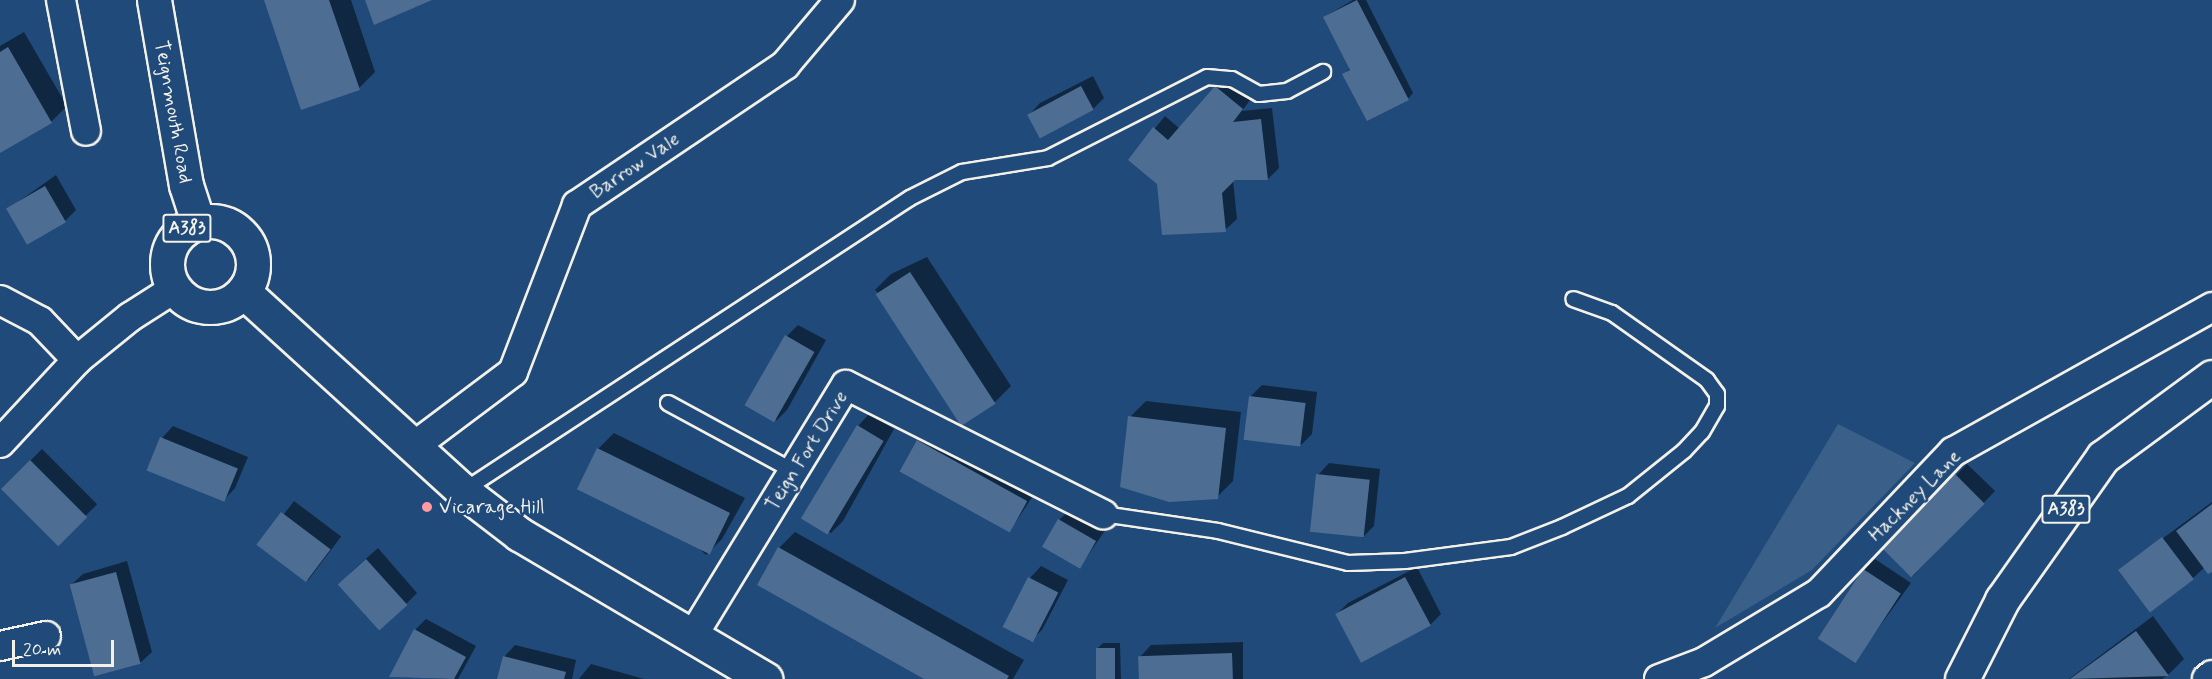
<!DOCTYPE html>
<style>
body{margin:0}
#map{position:relative;width:2212px;height:679px;overflow:hidden;background:#1f4a7a;font-family:Mynerve,sans-serif}
div>[style]{position:absolute}
.green>*{inset:0;background:#3a5f88}
.shadow>*{inset:0;background:#0007;transform-origin:0 0}
.building>*{inset:0;background:#4d6e92;transform-origin:0 0}
.roads{filter:drop-shadow(2px 0 #f4f1e8) drop-shadow(-2px 0 #f4f1e8) drop-shadow(0 2px #f4f1e8) drop-shadow(0 -2px #f4f1e8)}
.service>*{height:14px;margin:-7px;padding:0 7px;transform-origin:7px;border-radius:7px;background:#1f4a7a}
.minor>*{height:28px;margin:-14px;padding:0 14px;transform-origin:14px;border-radius:14px;background:#1f4a7a}
.primary>*{height:33px;margin:-16.5px;padding:0 16.5px;transform-origin:16.5px;border-radius:16.5px;background:#1f4a7a}
.primary>.ring{margin:-16.5px;padding:0;box-sizing:content-box;background:none;border:33px solid #1f4a7a;border-radius:50%}
.dots>*{width:16px;height:16px;translate:-50% -50%;box-sizing:border-box;border:3px solid #1f4a7a;border-radius:50%}
span{translate:-50% -50%;white-space:nowrap;text-align:center;line-height:1.15;-webkit-text-stroke:5px #1f4a7a;paint-order:stroke}
.shield-label span{padding:2px 4px;background:#1f4a7a;border:2px solid;border-radius:4px;-webkit-text-stroke-width:0}
.shield-label{font-size:18px;color:#f4f1e8;font-weight:700}
.street-label{font-size:20px;color:#f4f1e8}
.poi-label{font-size:20px;color:#f4f1e8}
.left{translate:0 -50%;text-align:left}
.scale{position:absolute;left:12px;top:640px;width:102px;height:27px;box-sizing:border-box;border:3px solid #f4f1e8;border-top:0;padding-left:8px;font-size:18px;line-height:21px;white-space:nowrap;color:#f4f1e8;-webkit-text-stroke:4px #1f4a7a;paint-order:stroke}
</style>
<div id="map">
<div class="green">
<i style="clip-path:polygon(1838px 424px,1915px 463px,1812px 570px,1715px 628px)"></i>
</div>
<div class="shadow">
<i style="clip-path:polygon(265px 0,351px 0,375px 72px,359px 88px)"></i>
<i style="clip-path:polygon(1353px 0,1366px 0,1413px 93px,1408px 99px,1344px 74px,1351px 68px,1324px 17px)"></i>
<i style="clip-path:polygon(24px 32px,67px 106px,51px 122px,0 151px,0 46px)"></i>
<i style="clip-path:polygon(1093px 76px,1104px 98px,1093px 109px,1029px 115px,1040px 103px)"></i>
<i style="clip-path:polygon(1227px 76px,1253px 96px,1242px 111px,1272px 108px,1279px 168px,1268px 179px,1233px 180px,1237px 219px,1225px 230px,1130px 159px,1165px 116px,1180px 129px)"></i>
<i style="clip-path:polygon(56px 175px,76px 210px,65px 221px,8px 209px)"></i>
<i style="clip-path:polygon(927px 257px,1011px 386px,995px 402px,875px 290px,891px 274px)"></i>
<i style="clip-path:polygon(798px 325px,826px 340px,787px 410px,776px 421px,787px 336px)"></i>
<i style="clip-path:polygon(1262px 385px,1317px 392px,1312px 434px,1301px 445px,1250px 397px)"></i>
<i style="clip-path:polygon(1146px 401px,1241px 412px,1233px 481px,1217px 497px,1130px 417px)"></i>
<i style="clip-path:polygon(869px 414px,894px 429px,843px 521px,831px 533px,806px 519px,858px 426px)"></i>
<i style="clip-path:polygon(173px 426px,248px 457px,235px 488px,224px 500px,148px 469px,162px 438px)"></i>
<i style="clip-path:polygon(929px 430px,1037px 490px,1009px 532px,918px 441px)"></i>
<i style="clip-path:polygon(614px 433px,745px 498px,722px 539px,706px 555px,598px 449px)"></i>
<i style="left:42px;top:449px;width:78px;height:56px;rotate:45deg"></i>
<i style="clip-path:polygon(1329px 463px,1380px 469px,1374px 526px,1362px 538px,1318px 475px)"></i>
<i style="left:1967px;top:464px;width:39px;height:118px;rotate:44deg"></i>
<i style="left:294px;top:501px;width:59px;height:55px;rotate:37deg"></i>
<i style="clip-path:polygon(2212px 502px,2212px 570px,2205px 567px,2193px 578px,2120px 570px)"></i>
<i style="clip-path:polygon(1071px 509px,1106px 529px,1080px 567px,1059px 520px)"></i>
<i style="clip-path:polygon(795px 532px,1024px 660px,1013px 679px,927px 679px,779px 548px)"></i>
<i style="clip-path:polygon(378px 548px,417px 593px,406px 604px,351px 572px)"></i>
<i style="clip-path:polygon(1875px 559px,1911px 583px,1854px 662px,1864px 570px)"></i>
<i style="clip-path:polygon(127px 561px,152px 652px,140px 663px,71px 585px,83px 574px)"></i>
<i style="clip-path:polygon(1041px 566px,1068px 580px,1042px 630px,1030px 641px,1004px 627px,1030px 578px)"></i>
<i style="clip-path:polygon(1417px 567px,1441px 614px,1430px 625px,1337px 614px,1348px 603px)"></i>
<i style="clip-path:polygon(2153px 616px,2184px 659px,2168px 675px,2162px 679px,2069px 679px)"></i>
<i style="clip-path:polygon(426px 619px,476px 646px,458px 679px,391px 677px,415px 630px)"></i>
<i style="clip-path:polygon(1243px 642px,1243px 679px,1140px 679px,1140px 657px,1151px 645px)"></i>
<i style="clip-path:polygon(1103px 643px,1120px 643px,1121px 679px,1098px 679px,1097px 649px)"></i>
<i style="clip-path:polygon(515px 645px,576px 660px,572px 679px,499px 679px,504px 657px)"></i>
<i style="clip-path:polygon(591px 664px,644px 679px,579px 679px)"></i>
</div>
<div class="building">
<i style="clip-path:polygon(264px 0,329px 0,360px 90px,301px 110px)"></i>
<i style="clip-path:polygon(365px 0,432px 0,374px 25px)"></i>
<i style="clip-path:polygon(1357px 0,1409px 100px,1367px 121px,1342px 74px,1350px 70px,1323px 17px)"></i>
<i style="clip-path:polygon(8px 47px,52px 123px,0 153px,0 52px)"></i>
<i style="left:1081px;top:86px;width:27px;height:61px;rotate:62deg"></i>
<i style="clip-path:polygon(1215px 86px,1243px 109px,1233px 122px,1261px 119px,1268px 180px,1235px 180px,1222px 193px,1226px 232px,1162px 235px,1157px 184px,1128px 160px,1153px 127px,1168px 140px)"></i>
<i style="left:45px;top:186px;width:42px;height:45px;rotate:60deg"></i>
<i style="left:910px;top:272px;width:157px;height:41px;rotate:57deg"></i>
<i style="left:785px;top:335px;width:34px;height:81px;rotate:30deg"></i>
<i style="left:1249px;top:396px;width:57px;height:44px;rotate:7deg"></i>
<i style="clip-path:polygon(1128px 416px,1226px 428px,1218px 499px,1169px 502px,1120px 487px)"></i>
<i style="left:857px;top:425px;width:31px;height:109px;rotate:31deg"></i>
<i style="left:160px;top:437px;width:84px;height:36px;rotate:22deg"></i>
<i style="left:917px;top:440px;width:126px;height:36px;rotate:29deg"></i>
<i style="left:597px;top:448px;width:148px;height:46px;rotate:26deg"></i>
<i style="left:30px;top:460px;width:81px;height:41px;rotate:45deg"></i>
<i style="left:1316px;top:474px;width:54px;height:58px;rotate:6deg"></i>
<i style="left:1955px;top:474px;width:42px;height:104px;rotate:45deg"></i>
<i style="clip-path:polygon(2212px 504px,2212px 572px,2208px 574px,2176px 531px)"></i>
<i style="left:281px;top:512px;width:62px;height:41px;rotate:37deg"></i>
<i style="left:1058px;top:519px;width:44px;height:32px;rotate:30deg"></i>
<i style="left:2162px;top:537px;width:53px;height:55px;rotate:53deg"></i>
<i style="clip-path:polygon(778px 547px,1009px 676px,1007px 679px,924px 679px,757px 585px)"></i>
<i style="left:366px;top:559px;width:62px;height:38px;rotate:48deg"></i>
<i style="left:1863px;top:569px;width:45px;height:83px;rotate:33deg"></i>
<i style="left:116px;top:572px;width:95px;height:48px;rotate:75deg"></i>
<i style="left:1028px;top:577px;width:34px;height:56px;rotate:27deg"></i>
<i style="left:1405px;top:577px;width:55px;height:79px;rotate:62deg"></i>
<i style="clip-path:polygon(414px 629px,466px 657px,454px 679px,389px 677px)"></i>
<i style="clip-path:polygon(2136px 631px,2169px 676px,2070px 679px)"></i>
<i style="left:1096px;top:648px;width:19px;height:31px"></i>
<i style="left:1232px;top:653px;width:26px;height:94px;rotate:88deg"></i>
<i style="clip-path:polygon(503px 656px,566px 672px,564px 679px,497px 679px)"></i>
</div>
<div class="roads">
<div class="service">
<i style="left:668px;top:403px;width:142px;rotate:28.5deg"></i>
<i style="left:463px;top:491px;width:534px;rotate:-33.24deg"></i>
<i style="left:910px;top:198px;width:58px;rotate:-26.6deg"></i>
<i style="left:962px;top:172px;width:87px;rotate:-9.2deg"></i>
<i style="left:1048px;top:158px;width:178px;rotate:-27deg"></i>
<i style="left:1207px;top:77px;width:25px;rotate:5deg"></i>
<i style="left:1232px;top:79px;width:31px;rotate:29deg"></i>
<i style="left:1259px;top:94px;width:28px;rotate:-6deg"></i>
<i style="left:1287px;top:91px;width:41px;rotate:-27.8deg"></i>
<i style="left:1103px;top:514px;width:116px;rotate:8.4deg"></i>
<i style="left:1218px;top:531px;width:134px;rotate:13.8deg"></i>
<i style="left:1348px;top:563px;width:57px;rotate:-2deg"></i>
<i style="left:1405px;top:561px;width:107px;rotate:-7.5deg"></i>
<i style="left:1511px;top:547px;width:55px;rotate:-21.4deg"></i>
<i style="left:1562px;top:527px;width:73px;rotate:-25.2deg"></i>
<i style="left:1628px;top:496px;width:72px;rotate:-38.8deg"></i>
<i style="left:1684px;top:451px;width:26px;rotate:-47deg"></i>
<i style="left:1702px;top:432px;width:30px;rotate:-60deg"></i>
<i style="left:1717px;top:406px;width:12px;rotate:-90deg"></i>
<i style="left:1717px;top:394px;width:17px;rotate:-126deg"></i>
<i style="left:1707px;top:380px;width:116px;rotate:-144.8deg"></i>
<i style="left:1612px;top:313px;width:41px;rotate:-160.3deg"></i>
</div>
<div class="minor">
<i style="left:61px;top:0;width:133px;rotate:79.2deg"></i>
<i style="left:0;top:300px;width:45px;rotate:27.7deg"></i>
<i style="left:40px;top:321px;width:54px;rotate:46.5deg"></i>
<i style="left:0;top:443px;width:113px;rotate:-47.1deg"></i>
<i style="left:77px;top:360px;width:68px;rotate:-39.1deg"></i>
<i style="left:130px;top:317px;width:52px;rotate:-32.5deg"></i>
<i style="left:413px;top:447px;width:125px;rotate:-36.9deg"></i>
<i style="left:513px;top:372px;width:179px;rotate:-69deg"></i>
<i style="left:577px;top:205px;width:251px;rotate:-33.9deg"></i>
<i style="left:785px;top:65px;width:85px;rotate:-49.8deg"></i>
<i style="left:692px;top:637px;width:295px;rotate:-58.6deg"></i>
<i style="left:846px;top:385px;width:288px;rotate:26.7deg"></i>
<i style="left:0;top:646px;width:47px;rotate:-12.3deg"></i>
<i style="left:1659px;top:679px;width:48px;rotate:-20.7deg"></i>
<i style="left:1704px;top:662px;width:134px;rotate:-31deg"></i>
<i style="left:1819px;top:593px;width:195px;rotate:-46.5deg"></i>
<i style="left:1953px;top:452px;width:297px;rotate:-29.2deg"></i>
<i style="left:2207px;top:679px;width:6px;rotate:-39deg"></i>
</div>
<div class="primary">
<i style="left:154px;top:0;width:188px;rotate:80.2deg"></i>
<i style="left:186px;top:185px;width:40px;rotate:72deg"></i>
<i class="ring" style="left:167px;top:221px;width:53px;height:53px"></i>
<i style="left:244px;top:292px;width:296px;rotate:42.3deg"></i>
<i style="left:463px;top:491px;width:71px;rotate:37.5deg"></i>
<i style="left:519px;top:534px;width:286px;rotate:30.5deg"></i>
<i style="left:1962px;top:679px;width:89px;rotate:-63.1deg"></i>
<i style="left:2002px;top:600px;width:175px;rotate:-54.8deg"></i>
<i style="left:2103px;top:457px;width:135px;rotate:-36.3deg"></i>
</div>
</div>
<div class="dots">
<i style="left:427px;top:507px;background:#ff9aa2"></i>
</div>
<div class="shield-label">
<span style="left:187px;top:228px">A383</span>
<span style="left:2066px;top:509px">A383</span>
</div>
<div class="street-label">
<span style="left:173px;top:112px;rotate:80deg">Teignmouth Road</span>
<span style="left:635px;top:166px;rotate:-34deg">Barrow Vale</span>
<span style="left:807px;top:451px;rotate:-58deg">Teign Fort Drive</span>
<span style="left:1915px;top:496px;rotate:-45deg">Hackney Lane</span>
</div>
<div class="poi-label">
<span class="left" style="left:439px;top:507px">Vicarage Hill</span>
</div>
<div class="scale">20 m</div>
</div>
